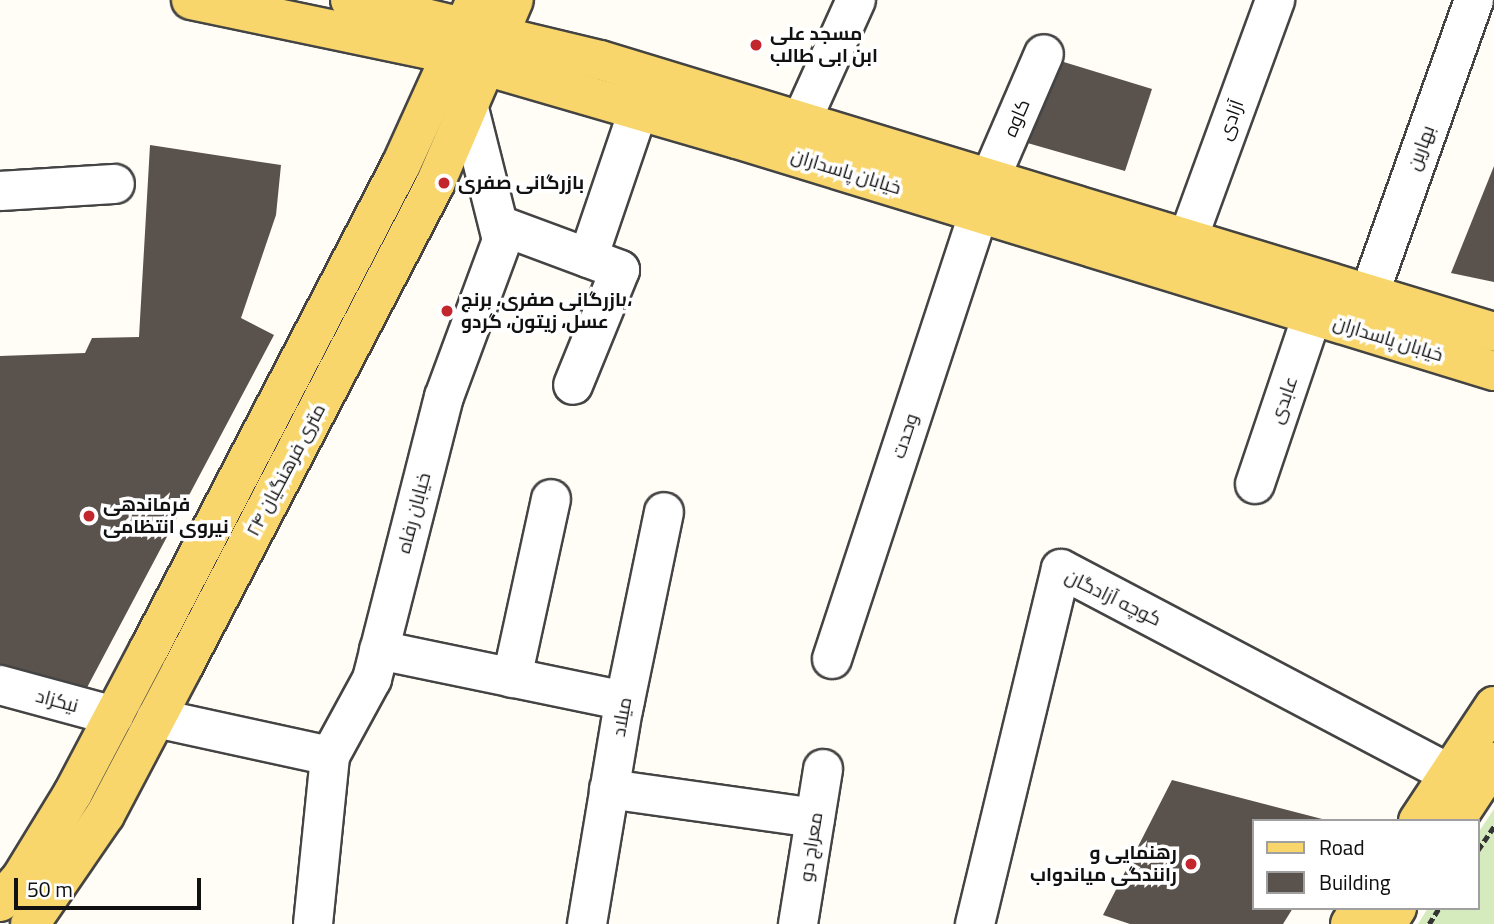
<!DOCTYPE html>
<meta charset="utf-8">
<style>
body{margin:0}
#map{position:relative;width:1494px;height:924px;overflow:hidden;background:#fffdf5;font-family:Georgia,Cairo,serif}
div>[style]{position:absolute}
.green>*{inset:0;background:#d5ebbd}
.building>*{inset:0;background:#5a524d}
.path>*{height:4.5px;margin-top:-2.25px;transform-origin:0;background:repeating-linear-gradient(90deg,#333 0 7px,transparent 0 10.5px)}
.roads{filter:drop-shadow(2px 0 #444) drop-shadow(-2px 0 #444) drop-shadow(0 2px #444) drop-shadow(0 -2px #444)}
.minor>*{height:38px;margin:-19px;padding:0 19px;transform-origin:19px;border-radius:19px;background:#fff}
.major>*{height:38px;margin:-19px;padding:0 19px;transform-origin:19px;border-radius:19px;background:#f9d66b}
.dots>*{width:19px;height:19px;translate:-50% -50%;box-sizing:border-box;border:4px solid #fff;border-radius:50%}
span{translate:-50% -50%;white-space:nowrap;text-align:center;line-height:1.15;-webkit-text-stroke:7px #fff;paint-order:stroke}
.poi-label{font-size:19px;color:#111;font-weight:700}
.left{translate:0 -50%;text-align:left}
.right{translate:-100% -50%;text-align:right}
.street-label{font-size:19px;color:#111}
.legend{position:absolute;left:1252px;top:819px;width:228px;height:91px;box-sizing:border-box;background:#fff;border:2px solid #a0a0a0;margin:0;padding:9px 12px;list-style:none;font-size:21px;color:#111}
.legend li{display:flex;align-items:center;gap:14px;height:35px}
.legend b{width:35px;border:2px solid #a0a0a0}
.scale{position:absolute;left:14px;top:878px;width:187px;height:32px;box-sizing:border-box;border:4px solid #111;border-top:0;padding-left:9px;font-size:21px;line-height:24px;white-space:nowrap;color:#111;-webkit-text-stroke:5px #fff;paint-order:stroke}
</style>
<div id="map">
<div class="green">
<i style="clip-path:polygon(1494px 809px,1494px 924px,1418px 924px,1428px 908px,1478px 908px,1478px 833px)"></i>
</div>
<div class="building">
<i style="clip-path:polygon(1054px 59px,1152px 89px,1125px 171px,1017px 140px)"></i>
<i style="clip-path:polygon(150px 145px,281px 165px,276px 215px,241px 318px,274px 335px,82px 697px,0 676px,0 356px,85px 353px,92px 338px,139px 337px)"></i>
<i style="clip-path:polygon(1494px 166px,1494px 282px,1451px 273px)"></i>
<i style="clip-path:polygon(1172px 780px,1326px 820px,1254px 821px,1254px 908px,1293px 908px,1283px 924px,1130px 924px,1103px 915px)"></i>
</div>
<div class="path">
<i style="left:1478px;top:850px;width:29px;rotate:-56deg"></i>
<i style="left:1429px;top:924px;width:19px;rotate:-58deg"></i>
</div>
<div class="roads">
<div class="minor">
<i style="left:800px;top:124px;width:136px;rotate:-65.7deg"></i>
<i style="left:989px;top:181px;width:138px;rotate:-66.6deg"></i>
<i style="left:0;top:191px;width:115px;rotate:-3.5deg"></i>
<i style="left:502px;top:226px;width:126px;rotate:20.4deg"></i>
<i style="left:620px;top:270px;width:124px;rotate:112.2deg"></i>
<i style="left:1187px;top:241px;width:257px;rotate:-69.9deg"></i>
<i style="left:588px;top:258px;width:155px;rotate:-71.2deg"></i>
<i style="left:1369px;top:295px;width:313px;rotate:-70.4deg"></i>
<i style="left:1255px;top:484px;width:177px;rotate:-71.3deg"></i>
<i style="left:379px;top:650px;width:251px;rotate:11.7deg"></i>
<i style="left:832px;top:659px;width:470px;rotate:-71.8deg"></i>
<i style="left:512px;top:678px;width:183px;rotate:-77.7deg"></i>
<i style="left:0;top:685px;width:118px;rotate:15.2deg"></i>
<i style="left:156px;top:718px;width:178px;rotate:12.3deg"></i>
<i style="left:609px;top:789px;width:208px;rotate:8deg"></i>
<i style="left:313px;top:924px;width:169px;rotate:-84.2deg"></i>
<i style="left:330px;top:756px;width:88px;rotate:-61.4deg"></i>
<i style="left:372px;top:679px;width:291px;rotate:-75.7deg"></i>
<i style="left:444px;top:397px;width:167px;rotate:-69.7deg"></i>
<i style="left:502px;top:240px;width:139px;rotate:-104.1deg"></i>
<i style="left:587px;top:924px;width:217px;rotate:-80.5deg"></i>
<i style="left:623px;top:710px;width:202px;rotate:-78.3deg"></i>
<i style="left:798px;top:924px;width:157px;rotate:-80.8deg"></i>
<i style="left:975px;top:924px;width:365px;rotate:-76.4deg"></i>
<i style="left:1061px;top:569px;width:439px;rotate:27.8deg"></i>
</div>
<div class="major">
<i style="left:191px;top:0;width:244px;rotate:11.8deg"></i>
<i style="left:430px;top:50px;width:320px;rotate:16.2deg"></i>
<i style="left:737px;top:139px;width:792px;rotate:17.04deg"></i>
<i style="left:350px;top:0;width:257px;rotate:13.5deg"></i>
<i style="left:600px;top:60px;width:934px;rotate:16.92deg"></i>
<i style="left:1418px;top:821px;width:138px;rotate:-56.5deg"></i>
<i style="left:1455px;top:821px;width:71px;rotate:-56.5deg"></i>
<i style="left:0;top:902px;width:32px;rotate:-49deg"></i>
<i style="left:21px;top:878px;width:100px;rotate:-58.5deg"></i>
<i style="left:73px;top:793px;width:163px;rotate:-62.2deg"></i>
<i style="left:149px;top:649px;width:546px;rotate:-62.5deg"></i>
<i style="left:401px;top:165px;width:181px;rotate:-65.6deg"></i>
<i style="left:30px;top:924px;width:132px;rotate:-55.5deg"></i>
<i style="left:105px;top:815px;width:165px;rotate:-62.2deg"></i>
<i style="left:182px;top:669px;width:547px;rotate:-62.45deg"></i>
<i style="left:435px;top:184px;width:200px;rotate:-66.8deg"></i>
<i style="left:1350px;top:924px;width:19px;rotate:-58deg"></i>
<i style="left:1387px;top:924px;width:19px;rotate:-58deg"></i>
</div>
</div>
<div class="dots">
<i style="left:756px;top:45px;background:#c4262e"></i>
<i style="left:444px;top:183px;background:#c4262e"></i>
<i style="left:447px;top:311px;background:#c4262e"></i>
<i style="left:89px;top:516px;background:#c4262e"></i>
<i style="left:1191px;top:864px;background:#c4262e"></i>
</div>
<div class="poi-label">
<span class="left" style="left:770px;top:45px">مسجد علی<br>ابن ابی طالب</span>
<span class="left" style="left:458px;top:183px">بازرگانی صفری</span>
<span class="left" style="left:461px;top:311px">بازرگانی صفری، برنج،<br>عسل، زیتون، گردو</span>
<span class="left" style="left:103px;top:516px">فرماندهی<br>نیروی انتظامی</span>
<span class="right" style="left:1177px;top:864px">رهنمایی و<br>رانندگی میاندواب</span>
</div>
<div class="street-label">
<span style="left:1017px;top:118px;rotate:-67deg">کاوه</span>
<span style="left:1231px;top:120px;rotate:-70deg">آزادی</span>
<span style="left:1421px;top:148px;rotate:-70deg">بهارین</span>
<span style="left:846px;top:172px;rotate:17deg">خیابان پاسداران</span>
<span style="left:1388px;top:339px;rotate:17deg">خیابان پاسداران</span>
<span style="left:1284px;top:400px;rotate:-71deg">عابدی</span>
<span style="left:905px;top:436px;rotate:-72deg">وحدت</span>
<span style="left:286px;top:470px;rotate:-62deg">۲۴ متری فرهنگیان</span>
<span style="left:414px;top:513px;rotate:-75deg">خیابان رفاه</span>
<span style="left:1113px;top:598px;rotate:26deg">کوچه آزادگان</span>
<span style="left:57px;top:701px;rotate:15deg">نیکزاد</span>
<span style="left:622px;top:717px;rotate:-80deg">میلاد</span>
<span style="left:811px;top:847px;rotate:-81deg">معراج دو</span>
</div>
<ul class="legend">
<li><b style="height:9px;background:#f9d66b"></b>Road</li>
<li><b style="height:19px;background:#5a524d"></b>Building</li>
</ul>
<div class="scale">50 m</div>
</div>
